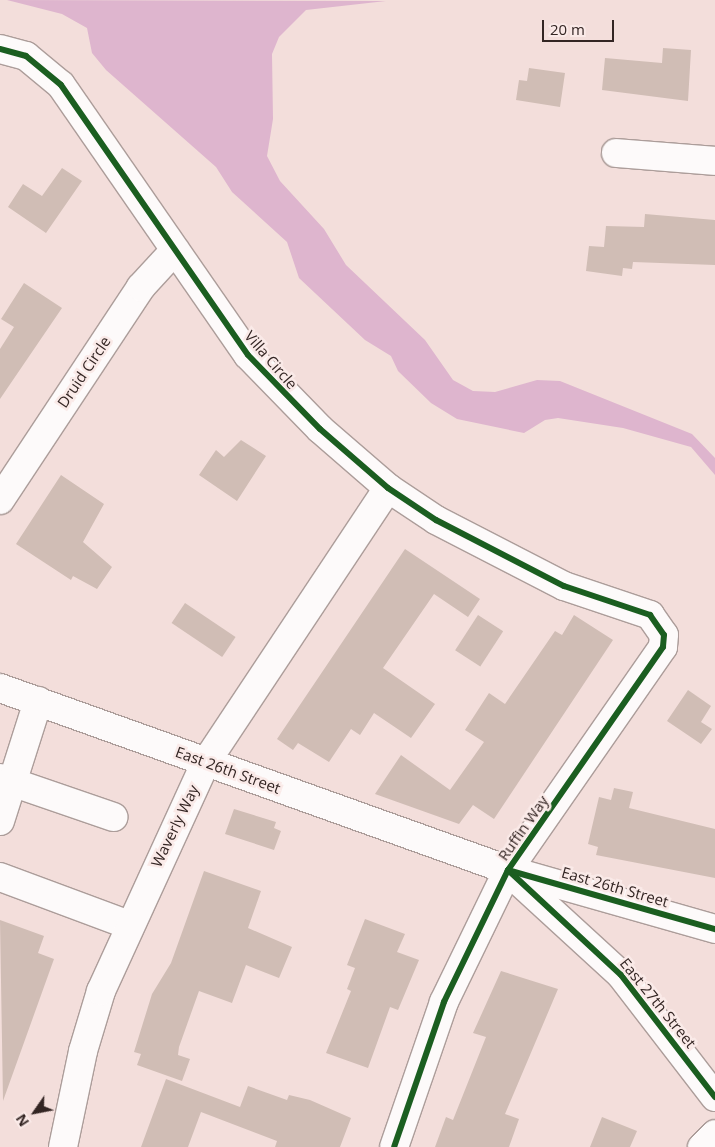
<!DOCTYPE html>
<style>
body{margin:0}
#map{position:relative;width:715px;height:1147px;overflow:hidden;background:#f3dedb;font-family:"Open Sans",sans-serif}
div>[style]{position:absolute}
.water>*{inset:0;background:#deb5ce}
.building>*{inset:0;background:#d0bdb5;transform-origin:0 0}
.roads{filter:drop-shadow(1px 0 #ac9d9a) drop-shadow(-1px 0 #ac9d9a) drop-shadow(0 1px #ac9d9a) drop-shadow(0 -1px #ac9d9a)}
.minor>*{height:28px;margin:-14px;padding:0 14px;transform-origin:14px;border-radius:14px;background:#fdfafa}
.major>*{height:28px;margin:-14px;padding:0 14px;transform-origin:14px;border-radius:14px;background:#fdfafa}
.cycleway>*{height:6px;margin:-3px;padding:0 3px;transform-origin:3px;border-radius:3px;background:#1b5e20}
span{translate:-50% -50%;white-space:nowrap;text-align:center;line-height:1.15;-webkit-text-stroke:5px #faeae8;paint-order:stroke}
.street-label{font-size:15px;color:#332523}
.north{position:absolute;left:10px;top:1087px;width:50px;height:50px;-webkit-text-stroke:4px #faeae8;paint-order:stroke;rotate:237deg;font-size:14px;font-weight:700;line-height:20px;text-align:center;color:#332523}
.north::after{content:'';display:block;margin:auto;width:18px;height:22px;background:#332523;clip-path:polygon(50% 0,100% 100%,50% 72%,0 100%)}
.scale{position:absolute;left:542px;top:20px;width:72px;height:22px;box-sizing:border-box;border:2px solid #332523;border-top:0;padding-left:6px;font-size:15px;line-height:18px;white-space:nowrap;color:#332523;-webkit-text-stroke:4px #faeae8;paint-order:stroke}
</style>
<div id="map">
<div class="water">
<i style="clip-path:polygon(7px 0,386px 1px,306px 10px,279px 37px,272px 54px,273px 119px,267px 156px,280px 181px,324px 229px,346px 265px,425px 340px,453px 380px,473px 391px,495px 392px,537px 380px,560px 381px,692px 434px,715px 458px,715px 475px,691px 447px,623px 428px,558px 418px,545px 420px,524px 433px,457px 419px,431px 403px,398px 371px,391px 356px,365px 340px,299px 278px,287px 242px,232px 192px,216px 167px,106px 70px,92px 53px,87px 28px,62px 14px)"></i>
</div>
<div class="building">
<i style="clip-path:polygon(663px 48px,691px 50px,688px 101px,602px 90px,605px 58px,662px 63px)"></i>
<i style="clip-path:polygon(529px 68px,565px 73px,560px 107px,516px 100px,519px 80px,527px 81px)"></i>
<i style="clip-path:polygon(62px 168px,82px 181px,46px 233px,8px 207px,23px 184px,42px 196px)"></i>
<i style="clip-path:polygon(645px 214px,715px 220px,715px 265px,633px 262px,632px 269px,623px 268px,622px 276px,586px 271px,589px 246px,604px 247px,606px 226px,644px 227px)"></i>
<i style="clip-path:polygon(24px 283px,62px 308px,0 399px,0 349px,14px 327px,1px 319px)"></i>
<i style="clip-path:polygon(241px 440px,266px 456px,237px 501px,199px 475px,216px 450px,224px 457px)"></i>
<i style="clip-path:polygon(61px 475px,104px 504px,83px 542px,112px 567px,97px 589px,73px 576px,71px 580px,16px 544px)"></i>
<i style="clip-path:polygon(405px 549px,480px 599px,468px 617px,434px 594px,383px 668px,435px 704px,411px 738px,374px 713px,360px 735px,351px 729px,329px 762px,298px 743px,293px 750px,277px 739px)"></i>
<i style="left:185px;top:603px;width:61px;height:24px;rotate:34deg"></i>
<i style="left:478px;top:615px;width:30px;height:42px;rotate:33deg"></i>
<i style="clip-path:polygon(574px 615px,613px 640px,494px 819px,473px 805px,459px 824px,375px 794px,401px 755px,450px 790px,484px 742px,465px 730px,489px 693px,505px 704px,555px 631px,562px 635px)"></i>
<i style="clip-path:polygon(688px 690px,711px 706px,701px 722px,712px 729px,701px 744px,667px 721px)"></i>
<i style="clip-path:polygon(614px 788px,633px 792px,629px 808px,715px 829px,715px 878px,596px 855px,598px 847px,588px 844px,599px 797px,611px 800px)"></i>
<i style="clip-path:polygon(234px 809px,276px 822px,274px 828px,281px 831px,274px 850px,225px 834px)"></i>
<i style="clip-path:polygon(204px 871px,261px 891px,248px 928px,292px 947px,279px 978px,246px 965px,232px 1003px,199px 991px,179px 1047px,178px 1055px,190px 1059px,182px 1081px,137px 1065px,141px 1054px,134px 1052px,152px 994px,171px 963px)"></i>
<i style="clip-path:polygon(365px 919px,405px 934px,397px 952px,419px 960px,398px 1010px,390px 1007px,368px 1068px,326px 1053px,351px 991px,347px 989px,355px 968px,347px 965px)"></i>
<i style="clip-path:polygon(0 920px,44px 936px,38px 953px,54px 959px,3px 1101px)"></i>
<i style="clip-path:polygon(501px 971px,558px 989px,505px 1114px,519px 1119px,509px 1147px,435px 1147px,446px 1117px,453px 1120px,486px 1037px,473px 1033px)"></i>
<i style="clip-path:polygon(166px 1079px,240px 1107px,248px 1086px,287px 1100px,289px 1095px,310px 1100px,351px 1118px,340px 1147px,275px 1147px,277px 1141px,201px 1112px,188px 1147px,141px 1147px)"></i>
<i style="clip-path:polygon(602px 1117px,637px 1131px,630px 1147px,590px 1147px)"></i>
</div>
<div class="roads">
<div class="minor">
<i style="left:0;top:49px;width:27px;rotate:15deg"></i>
<i style="left:26px;top:56px;width:45px;rotate:39.6deg"></i>
<i style="left:61px;top:85px;width:328px;rotate:55.3deg"></i>
<i style="left:248px;top:355px;width:103px;rotate:45.8deg"></i>
<i style="left:320px;top:429px;width:90px;rotate:40.9deg"></i>
<i style="left:388px;top:488px;width:58px;rotate:33.7deg"></i>
<i style="left:436px;top:520px;width:144px;rotate:27.3deg"></i>
<i style="left:564px;top:586px;width:91px;rotate:18.6deg"></i>
<i style="left:650px;top:615px;width:24px;rotate:55deg"></i>
<i style="left:664px;top:635px;width:12px;rotate:95deg"></i>
<i style="left:663px;top:647px;width:272px;rotate:124.8deg"></i>
<i style="left:508px;top:870px;width:147px;rotate:115.9deg"></i>
<i style="left:444px;top:1002px;width:153px;rotate:109deg"></i>
<i style="left:616px;top:153px;width:99px;rotate:4.6deg"></i>
<i style="left:0;top:500px;width:255px;rotate:-56.5deg"></i>
<i style="left:141px;top:287px;width:50px;rotate:-47.4deg"></i>
<i style="left:0;top:778px;width:120px;rotate:19deg"></i>
<i style="left:0;top:821px;width:126px;rotate:-72.4deg"></i>
<i style="left:0;top:877px;width:138px;rotate:20.4deg"></i>
<i style="left:63px;top:1147px;width:98px;rotate:-78.2deg"></i>
<i style="left:83px;top:1051px;width:63px;rotate:-73.3deg"></i>
<i style="left:101px;top:991px;width:252px;rotate:-65.4deg"></i>
<i style="left:206px;top:762px;width:329px;rotate:-56.4deg"></i>
<i style="left:702px;top:1147px;width:18px;rotate:-45deg"></i>
</div>
<div class="major">
<i style="left:0;top:688px;width:540px;rotate:19.71deg"></i>
<i style="left:508px;top:870px;width:215px;rotate:15.9deg"></i>
<i style="left:512px;top:875px;width:148px;rotate:42.5deg"></i>
<i style="left:621px;top:975px;width:154px;rotate:52.4deg"></i>
</div>
</div>
<div class="cycleway">
<i style="left:0;top:49px;width:27px;rotate:15deg"></i>
<i style="left:26px;top:56px;width:45px;rotate:39.6deg"></i>
<i style="left:61px;top:85px;width:328px;rotate:55.3deg"></i>
<i style="left:248px;top:355px;width:103px;rotate:45.8deg"></i>
<i style="left:320px;top:429px;width:90px;rotate:40.9deg"></i>
<i style="left:388px;top:488px;width:58px;rotate:33.7deg"></i>
<i style="left:436px;top:520px;width:144px;rotate:27.3deg"></i>
<i style="left:564px;top:586px;width:91px;rotate:18.6deg"></i>
<i style="left:650px;top:615px;width:24px;rotate:55deg"></i>
<i style="left:664px;top:635px;width:12px;rotate:95deg"></i>
<i style="left:663px;top:647px;width:272px;rotate:124.8deg"></i>
<i style="left:508px;top:870px;width:147px;rotate:115.9deg"></i>
<i style="left:444px;top:1002px;width:153px;rotate:109deg"></i>
<i style="left:508px;top:870px;width:154px;rotate:42.9deg"></i>
<i style="left:621px;top:975px;width:154px;rotate:52.4deg"></i>
<i style="left:511px;top:871px;width:212px;rotate:15.9deg"></i>
</div>
<div class="street-label">
<span style="left:271px;top:360px;rotate:49deg">Villa Circle</span>
<span style="left:84px;top:372px;rotate:-56deg">Druid Circle</span>
<span style="left:228px;top:770px;rotate:20deg">East 26th Street</span>
<span style="left:175px;top:826px;rotate:-64deg">Waverly Way</span>
<span style="left:523px;top:828px;rotate:-55deg">Ruffin Way</span>
<span style="left:615px;top:887px;rotate:16deg">East 26th Street</span>
<span style="left:658px;top:1003px;rotate:51deg">East 27th Street</span>
</div>
<div class="north">N</div>
<div class="scale">20 m</div>
</div>
